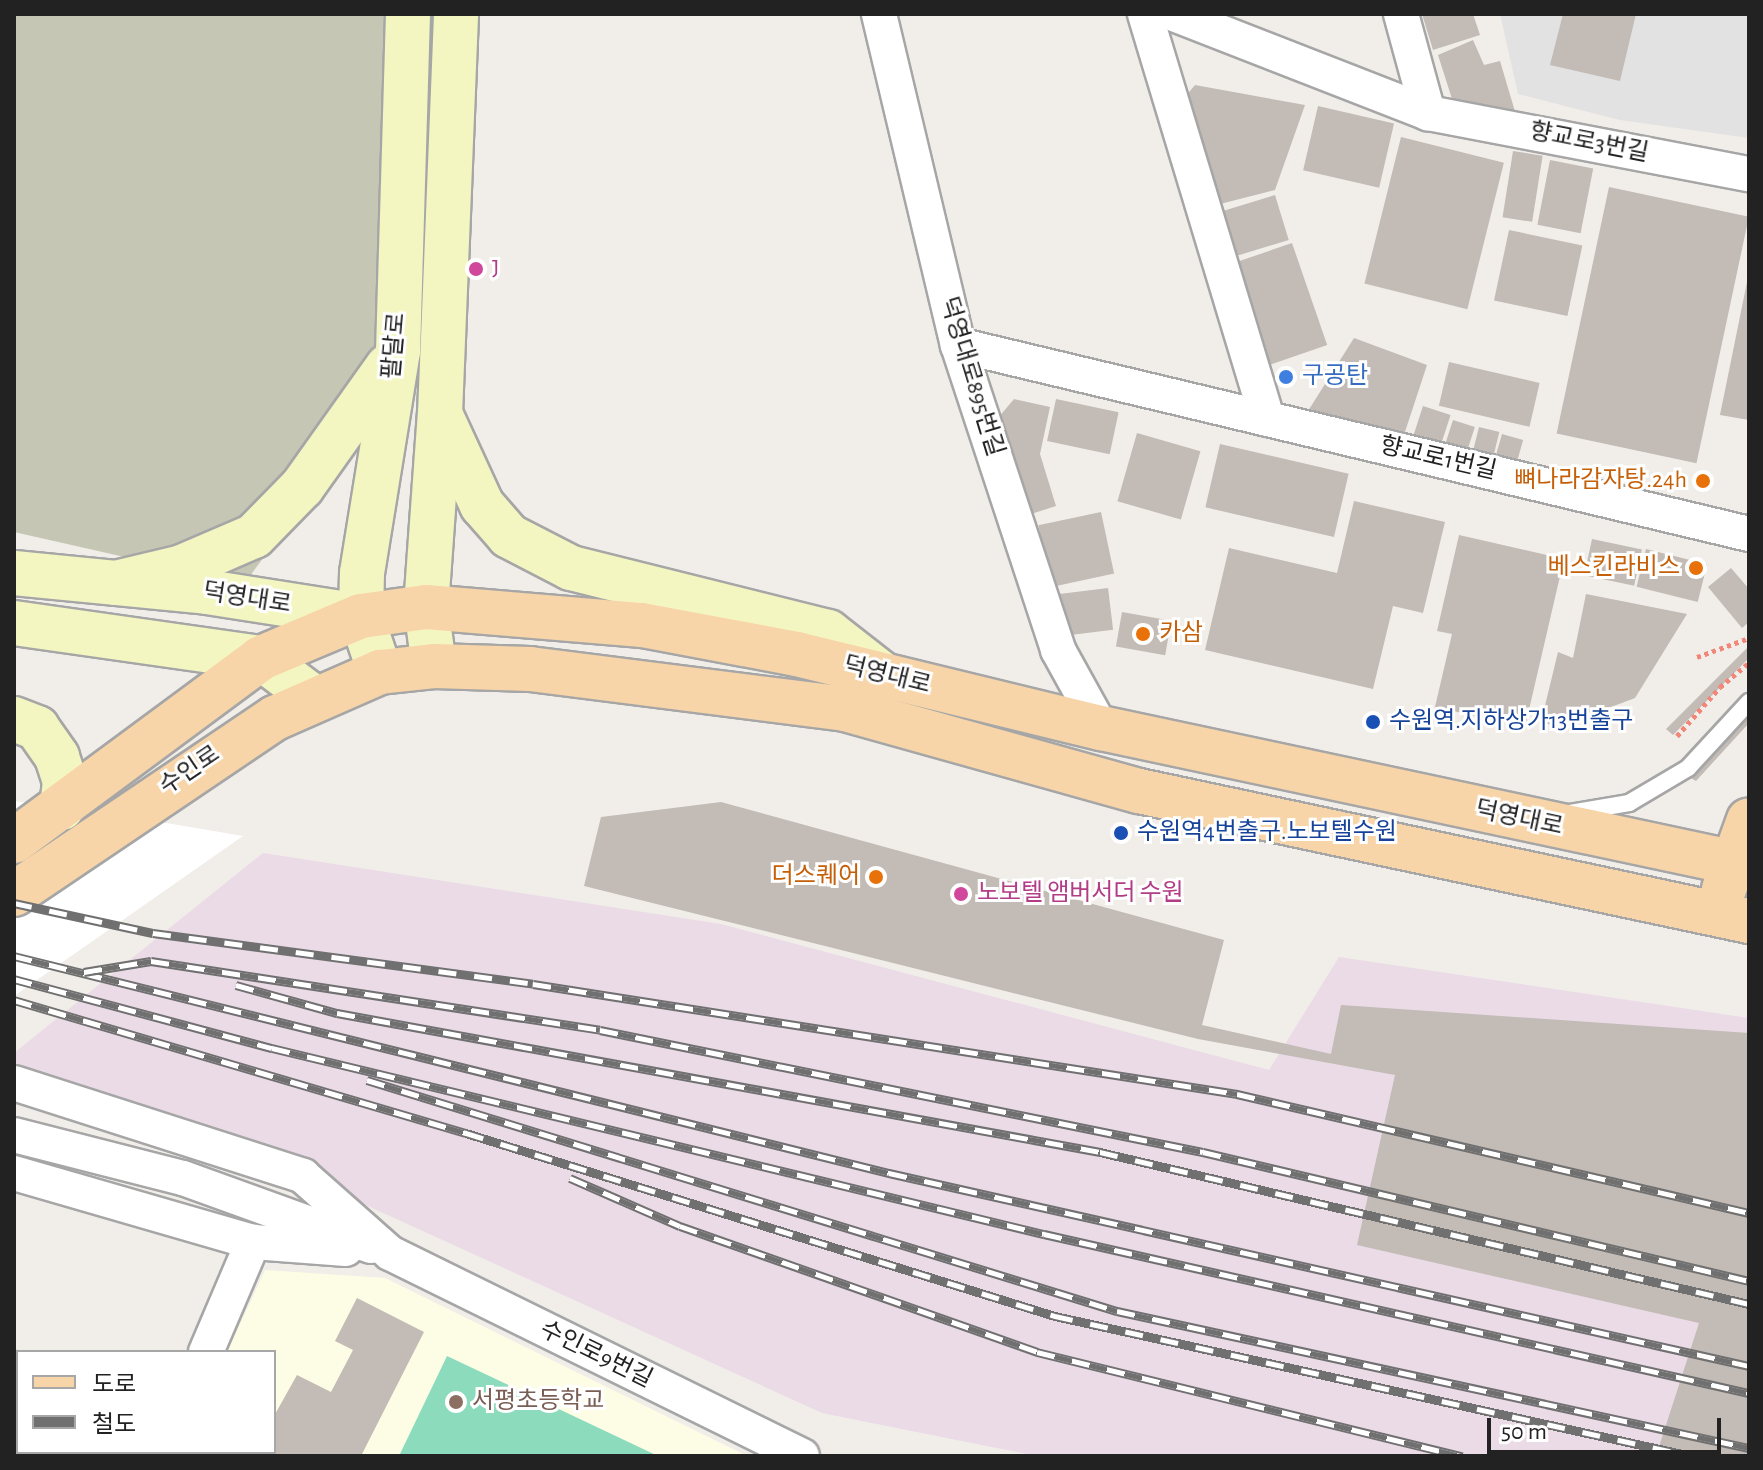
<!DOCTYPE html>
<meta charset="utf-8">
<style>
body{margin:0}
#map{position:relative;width:1763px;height:1470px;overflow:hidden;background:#f1eee9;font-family:"Alegreya Sans","Noto Sans KR",sans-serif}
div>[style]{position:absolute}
.residential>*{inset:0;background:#e0dfdf}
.industrial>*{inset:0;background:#eadbe7}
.education>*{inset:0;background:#fdfde6}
.construction>*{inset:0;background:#c6c6b5}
.pitch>*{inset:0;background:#8ddbbd}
.parking>*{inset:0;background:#e2e2e2}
.pier>*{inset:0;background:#fff}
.building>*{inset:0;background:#c2bbb6;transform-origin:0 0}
.path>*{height:5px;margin-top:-2.5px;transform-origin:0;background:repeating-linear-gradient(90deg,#f28679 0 4px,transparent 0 8px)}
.roads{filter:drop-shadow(2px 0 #a6a6a6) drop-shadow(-2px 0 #a6a6a6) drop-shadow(0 2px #a6a6a6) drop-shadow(0 -2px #a6a6a6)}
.service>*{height:16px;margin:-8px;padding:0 8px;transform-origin:8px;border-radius:8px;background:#fff}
.minor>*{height:34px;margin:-17px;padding:0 17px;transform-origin:17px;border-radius:17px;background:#fff}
.secondary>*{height:44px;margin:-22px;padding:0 22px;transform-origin:22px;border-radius:22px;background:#f4f6c2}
.primary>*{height:44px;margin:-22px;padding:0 22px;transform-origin:22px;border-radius:22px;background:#f7d5a9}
.rail>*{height:9px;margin-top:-4.5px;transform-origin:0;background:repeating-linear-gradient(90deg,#fff 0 18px,#707070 0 36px);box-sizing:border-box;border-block:2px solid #707070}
.dots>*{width:22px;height:22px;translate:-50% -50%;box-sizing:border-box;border:4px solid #fff;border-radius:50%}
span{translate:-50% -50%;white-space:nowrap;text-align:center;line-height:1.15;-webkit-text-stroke:6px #fff;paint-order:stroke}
.street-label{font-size:24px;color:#222}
.hotel-label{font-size:24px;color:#b23c85}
.left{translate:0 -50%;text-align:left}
.shop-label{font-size:24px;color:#366cbe}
.food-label{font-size:24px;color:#c56008}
.right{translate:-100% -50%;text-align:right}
.transit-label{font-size:24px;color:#164399}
.education-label{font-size:24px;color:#785e54}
.frame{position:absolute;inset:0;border:16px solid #222;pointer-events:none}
.legend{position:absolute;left:16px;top:1350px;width:260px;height:104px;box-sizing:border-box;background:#fff;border:2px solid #a7a7a7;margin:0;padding:10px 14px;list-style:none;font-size:24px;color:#222}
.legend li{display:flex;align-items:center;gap:16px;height:40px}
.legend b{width:40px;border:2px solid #a7a7a7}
.scale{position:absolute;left:1487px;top:1418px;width:234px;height:36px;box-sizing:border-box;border:4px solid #222;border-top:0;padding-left:10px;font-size:24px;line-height:28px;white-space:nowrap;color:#222;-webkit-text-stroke:6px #fff;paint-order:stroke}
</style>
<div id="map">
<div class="residential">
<i style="clip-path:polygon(14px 1348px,25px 1352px,18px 1352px,18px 1452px,171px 1456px,14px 1456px)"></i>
</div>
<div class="industrial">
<i style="clip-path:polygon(263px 853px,721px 924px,1269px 1070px,1339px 957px,1749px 1018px,1749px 1456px,1037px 1456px,822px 1413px,280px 1166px,14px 1080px,14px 1053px)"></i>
</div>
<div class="education">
<i style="clip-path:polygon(265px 1270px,385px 1278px,747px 1456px,180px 1456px,274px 1452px,274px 1352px,227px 1352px)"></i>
</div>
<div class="construction">
<i style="clip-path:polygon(14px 14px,393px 14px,377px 403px,244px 584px,14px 532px)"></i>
</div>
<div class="pitch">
<i style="clip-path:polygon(447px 1356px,658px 1456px,399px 1456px)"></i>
</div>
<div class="parking">
<i style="clip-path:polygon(1500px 14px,1749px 14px,1749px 138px,1620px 120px,1518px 94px)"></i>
</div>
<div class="pier">
<i style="clip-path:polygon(14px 801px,125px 816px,243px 836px,14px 996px)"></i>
</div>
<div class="building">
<i style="clip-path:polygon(1422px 14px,1473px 14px,1480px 35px,1433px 50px)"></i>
<i style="clip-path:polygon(1563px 14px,1636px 14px,1620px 81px,1550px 65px)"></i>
<i style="clip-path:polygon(1473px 40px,1484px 65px,1500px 61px,1519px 125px,1453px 102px,1438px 55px)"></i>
<i style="clip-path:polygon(1195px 85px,1305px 105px,1275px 190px,1216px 205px,1180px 103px)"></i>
<i style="left:1318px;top:106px;width:78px;height:66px;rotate:13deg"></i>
<i style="left:1401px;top:137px;width:106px;height:151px;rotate:14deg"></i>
<i style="left:1513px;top:151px;width:30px;height:67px;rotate:9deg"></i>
<i style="left:1550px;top:160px;width:44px;height:66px;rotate:11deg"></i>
<i style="left:1609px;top:187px;width:143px;height:252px;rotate:12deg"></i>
<i style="left:1275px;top:195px;width:47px;height:57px;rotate:73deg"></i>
<i style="left:1509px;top:230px;width:75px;height:72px;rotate:12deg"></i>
<i style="left:1292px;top:243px;width:108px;height:64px;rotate:71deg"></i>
<i style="clip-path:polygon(1748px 277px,1749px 277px,1749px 420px,1720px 415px)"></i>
<i style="clip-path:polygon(1354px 338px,1427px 365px,1402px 441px,1308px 411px)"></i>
<i style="left:1449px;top:362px;width:93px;height:45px;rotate:13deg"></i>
<i style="clip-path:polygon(1014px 399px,1050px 407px,1040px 454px,1056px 506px,1028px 515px,998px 418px)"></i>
<i style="left:1056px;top:399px;width:64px;height:43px;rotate:12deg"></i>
<i style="left:1423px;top:406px;width:29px;height:40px;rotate:18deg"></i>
<i style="left:1453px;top:420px;width:23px;height:33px;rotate:18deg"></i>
<i style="left:1479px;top:427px;width:21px;height:32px;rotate:14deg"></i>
<i style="left:1137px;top:433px;width:66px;height:71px;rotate:16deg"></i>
<i style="left:1502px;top:434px;width:22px;height:30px;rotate:16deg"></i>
<i style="left:1220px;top:444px;width:132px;height:65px;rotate:13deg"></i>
<i style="clip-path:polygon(1354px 501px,1445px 522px,1423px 613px,1393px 606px,1373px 689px,1205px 650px,1229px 548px,1337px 573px)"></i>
<i style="left:1101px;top:512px;width:63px;height:64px;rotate:78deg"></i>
<i style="clip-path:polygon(1459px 535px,1564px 559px,1525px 727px,1435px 707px,1452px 634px,1437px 631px)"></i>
<i style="left:1592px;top:539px;width:51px;height:37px;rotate:12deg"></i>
<i style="left:1646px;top:549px;width:63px;height:39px;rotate:14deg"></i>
<i style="clip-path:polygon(1731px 568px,1749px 589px,1749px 622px,1742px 628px,1708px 587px)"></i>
<i style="left:1108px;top:588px;width:42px;height:49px;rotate:83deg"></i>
<i style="clip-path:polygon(1586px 594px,1687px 614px,1635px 698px,1558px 727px,1541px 722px,1558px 652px,1573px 658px)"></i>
<i style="left:1122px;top:612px;width:50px;height:35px;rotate:10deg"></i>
<i style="clip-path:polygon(1749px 646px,1749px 658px,1673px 735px,1666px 729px)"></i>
<i style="clip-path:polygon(1749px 710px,1749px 723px,1696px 781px,1687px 776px)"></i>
<i style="clip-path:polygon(721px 802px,1224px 940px,1202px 1025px,1331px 1054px,1341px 1005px,1749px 1033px,1749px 1456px,1656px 1456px,1699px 1323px,1357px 1245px,1395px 1075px,1198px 1039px,584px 886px,601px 817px)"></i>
<i style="clip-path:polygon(357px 1298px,424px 1332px,361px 1456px,244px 1456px,274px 1452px,274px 1416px,297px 1375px,331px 1392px,353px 1350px,335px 1341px)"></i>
<i style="left:50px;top:1452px;width:51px;height:5px"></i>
</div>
<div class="path">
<i style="left:1697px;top:657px;width:55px;rotate:-20.1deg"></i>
<i style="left:1677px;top:736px;width:65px;rotate:-48.7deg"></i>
<i style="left:1720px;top:687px;width:38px;rotate:-40deg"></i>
</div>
<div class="roads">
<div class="service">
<i style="left:1570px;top:813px;width:60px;rotate:-9.6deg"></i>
<i style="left:1629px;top:803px;width:69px;rotate:-30.7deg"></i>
<i style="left:1688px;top:768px;width:90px;rotate:-47.3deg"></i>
</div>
<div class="minor">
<i style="left:879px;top:14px;width:340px;rotate:76.6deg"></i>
<i style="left:958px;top:345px;width:321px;rotate:71.8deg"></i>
<i style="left:1058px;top:650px;width:89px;rotate:61.1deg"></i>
<i style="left:1145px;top:14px;width:423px;rotate:73.2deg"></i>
<i style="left:1174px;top:14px;width:273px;rotate:21.3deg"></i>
<i style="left:1428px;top:113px;width:327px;rotate:10.8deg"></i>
<i style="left:1401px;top:14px;width:103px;rotate:74.7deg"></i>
<i style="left:958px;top:345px;width:813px;rotate:13.44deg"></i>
<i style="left:14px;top:1083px;width:304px;rotate:17.8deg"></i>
<i style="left:303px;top:1176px;width:116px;rotate:41.5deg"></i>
<i style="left:390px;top:1253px;width:459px;rotate:26.2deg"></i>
<i style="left:14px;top:1135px;width:174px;rotate:14.3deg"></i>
<i style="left:183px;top:1178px;width:200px;rotate:19.9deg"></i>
<i style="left:14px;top:1173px;width:249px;rotate:16.1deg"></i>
<i style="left:253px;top:1242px;width:93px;rotate:4.3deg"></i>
<i style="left:206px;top:1352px;width:120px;rotate:-66.9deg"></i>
<i style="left:161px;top:1456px;width:4px;rotate:-76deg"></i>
</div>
<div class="secondary">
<i style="left:441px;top:416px;width:98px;rotate:65.3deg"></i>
<i style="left:482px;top:505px;width:41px;rotate:48.9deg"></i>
<i style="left:509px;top:536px;width:70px;rotate:27.3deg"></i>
<i style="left:571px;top:568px;width:265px;rotate:14deg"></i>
<i style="left:828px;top:632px;width:70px;rotate:38deg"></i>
<i style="left:14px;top:573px;width:194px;rotate:5.6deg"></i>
<i style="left:207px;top:592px;width:156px;rotate:8.9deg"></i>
<i style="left:116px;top:583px;width:68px;rotate:-13.6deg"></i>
<i style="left:182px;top:567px;width:78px;rotate:-23.3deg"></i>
<i style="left:254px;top:536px;width:69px;rotate:-45.6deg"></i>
<i style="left:302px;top:487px;width:148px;rotate:-54.6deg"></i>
<i style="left:14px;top:623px;width:249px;rotate:8.1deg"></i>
<i style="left:261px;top:658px;width:65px;rotate:36.9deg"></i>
<i style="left:434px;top:666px;width:60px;rotate:-97.7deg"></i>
<i style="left:426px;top:607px;width:194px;rotate:-85.9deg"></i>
<i style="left:440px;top:414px;width:400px;rotate:-87.7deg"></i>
<i style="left:380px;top:672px;width:59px;rotate:-108.7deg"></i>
<i style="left:361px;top:616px;width:43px;rotate:-88.7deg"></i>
<i style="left:362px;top:573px;width:225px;rotate:-80.8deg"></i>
<i style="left:398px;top:351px;width:337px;rotate:-88.3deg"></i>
<i style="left:14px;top:719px;width:25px;rotate:21deg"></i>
<i style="left:37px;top:728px;width:35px;rotate:55deg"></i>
<i style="left:57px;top:757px;width:26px;rotate:72deg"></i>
<i style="left:65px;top:782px;width:26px;rotate:97deg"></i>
</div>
<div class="primary">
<i style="left:14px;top:841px;width:307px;rotate:-36.5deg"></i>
<i style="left:261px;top:658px;width:108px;rotate:-22.8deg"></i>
<i style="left:361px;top:616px;width:66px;rotate:-7.9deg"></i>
<i style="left:426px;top:607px;width:217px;rotate:4.8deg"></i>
<i style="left:642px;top:625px;width:158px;rotate:10.6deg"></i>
<i style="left:797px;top:654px;width:313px;rotate:13.7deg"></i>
<i style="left:1101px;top:728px;width:663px;rotate:12.02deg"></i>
<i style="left:1724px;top:889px;width:73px;rotate:-70.1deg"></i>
<i style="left:14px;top:894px;width:315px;rotate:-34deg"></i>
<i style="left:275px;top:718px;width:115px;rotate:-23.7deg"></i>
<i style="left:380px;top:672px;width:54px;rotate:-6.3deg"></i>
<i style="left:434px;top:666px;width:96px;rotate:1.8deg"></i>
<i style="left:530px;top:669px;width:318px;rotate:7.2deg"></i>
<i style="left:845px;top:709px;width:305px;rotate:15.6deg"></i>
<i style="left:1139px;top:791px;width:624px;rotate:12.03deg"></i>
</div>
</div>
<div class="rail">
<i style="left:14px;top:903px;width:142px;rotate:12.2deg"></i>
<i style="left:153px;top:933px;width:383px;rotate:7.6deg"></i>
<i style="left:533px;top:984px;width:713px;rotate:8.88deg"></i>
<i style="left:1237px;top:1094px;width:526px;rotate:13.08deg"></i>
<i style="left:14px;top:956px;width:902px;rotate:13.93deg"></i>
<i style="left:889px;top:1173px;width:881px;rotate:12.65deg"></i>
<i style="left:84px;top:972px;width:68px;rotate:-9.3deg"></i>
<i style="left:151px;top:961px;width:454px;rotate:8.7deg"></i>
<i style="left:600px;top:1030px;width:615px;rotate:11.44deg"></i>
<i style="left:1203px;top:1152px;width:561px;rotate:13.29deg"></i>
<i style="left:14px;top:979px;width:267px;rotate:15deg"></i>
<i style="left:272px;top:1048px;width:794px;rotate:13.55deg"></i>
<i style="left:1044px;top:1234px;width:723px;rotate:12.71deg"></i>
<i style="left:236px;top:985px;width:105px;rotate:15.5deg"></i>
<i style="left:337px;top:1013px;width:776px;rotate:10.32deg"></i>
<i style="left:1100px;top:1152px;width:667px;rotate:13.18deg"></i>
<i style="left:14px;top:1000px;width:471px;rotate:16.4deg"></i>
<i style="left:466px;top:1133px;width:617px;rotate:17.26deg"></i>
<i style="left:1055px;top:1316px;width:652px;rotate:12.4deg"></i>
<i style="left:367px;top:1080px;width:785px;rotate:17.12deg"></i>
<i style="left:1117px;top:1311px;width:647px;rotate:12.23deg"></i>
<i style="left:570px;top:1178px;width:120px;rotate:23.6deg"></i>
<i style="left:680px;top:1226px;width:379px;rotate:19.4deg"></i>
<i style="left:1037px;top:1352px;width:438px;rotate:13.8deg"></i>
</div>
<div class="dots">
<i style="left:476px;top:269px;background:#d1479c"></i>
<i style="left:1286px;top:377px;background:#3f7fe0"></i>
<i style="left:1703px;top:481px;background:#e8710a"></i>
<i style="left:1696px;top:568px;background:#e8710a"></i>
<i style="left:1143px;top:634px;background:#e8710a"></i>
<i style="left:1373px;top:722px;background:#1a4fb4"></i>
<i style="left:1121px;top:833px;background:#1a4fb4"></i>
<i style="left:876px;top:877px;background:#e8710a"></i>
<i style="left:961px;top:894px;background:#d1479c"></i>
<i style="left:456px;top:1402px;background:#8d6e63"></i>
</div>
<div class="street-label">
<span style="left:1589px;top:143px;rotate:11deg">향교로3번길</span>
<span style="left:395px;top:346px;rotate:-85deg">팔달로</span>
<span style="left:971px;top:377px;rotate:73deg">덕영대로895번길</span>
<span style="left:1438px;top:459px;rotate:13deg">향교로1번길</span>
<span style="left:247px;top:599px;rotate:9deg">덕영대로</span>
<span style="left:887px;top:676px;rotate:14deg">덕영대로</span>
<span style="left:190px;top:771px;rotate:-34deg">수인로</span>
<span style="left:1519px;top:819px;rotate:12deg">덕영대로</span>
<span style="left:596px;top:1355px;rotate:26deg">수인로9번길</span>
</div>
<div class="hotel-label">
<span class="left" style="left:492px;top:269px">J</span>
<span class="left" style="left:977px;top:894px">노보텔 앰버서더 수원</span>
</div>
<div class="shop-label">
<span class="left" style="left:1302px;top:377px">구공탄</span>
</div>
<div class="food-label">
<span class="right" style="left:1687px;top:481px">뼈나라감자탕.24h</span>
<span class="right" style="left:1680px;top:568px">베스킨라비스</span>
<span class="left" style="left:1159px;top:634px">카삼</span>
<span class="right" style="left:860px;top:877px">더스퀘어</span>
</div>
<div class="transit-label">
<span class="left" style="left:1389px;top:722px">수원역.지하상가13번출구</span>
<span class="left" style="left:1137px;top:833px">수원역4번출구.노보텔수원</span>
</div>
<div class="education-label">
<span class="left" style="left:472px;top:1402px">서평초등학교</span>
</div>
<div class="frame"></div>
<ul class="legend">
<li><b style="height:10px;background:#f7d5a9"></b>도로</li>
<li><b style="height:10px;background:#707070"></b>철도</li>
</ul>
<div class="scale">50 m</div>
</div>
